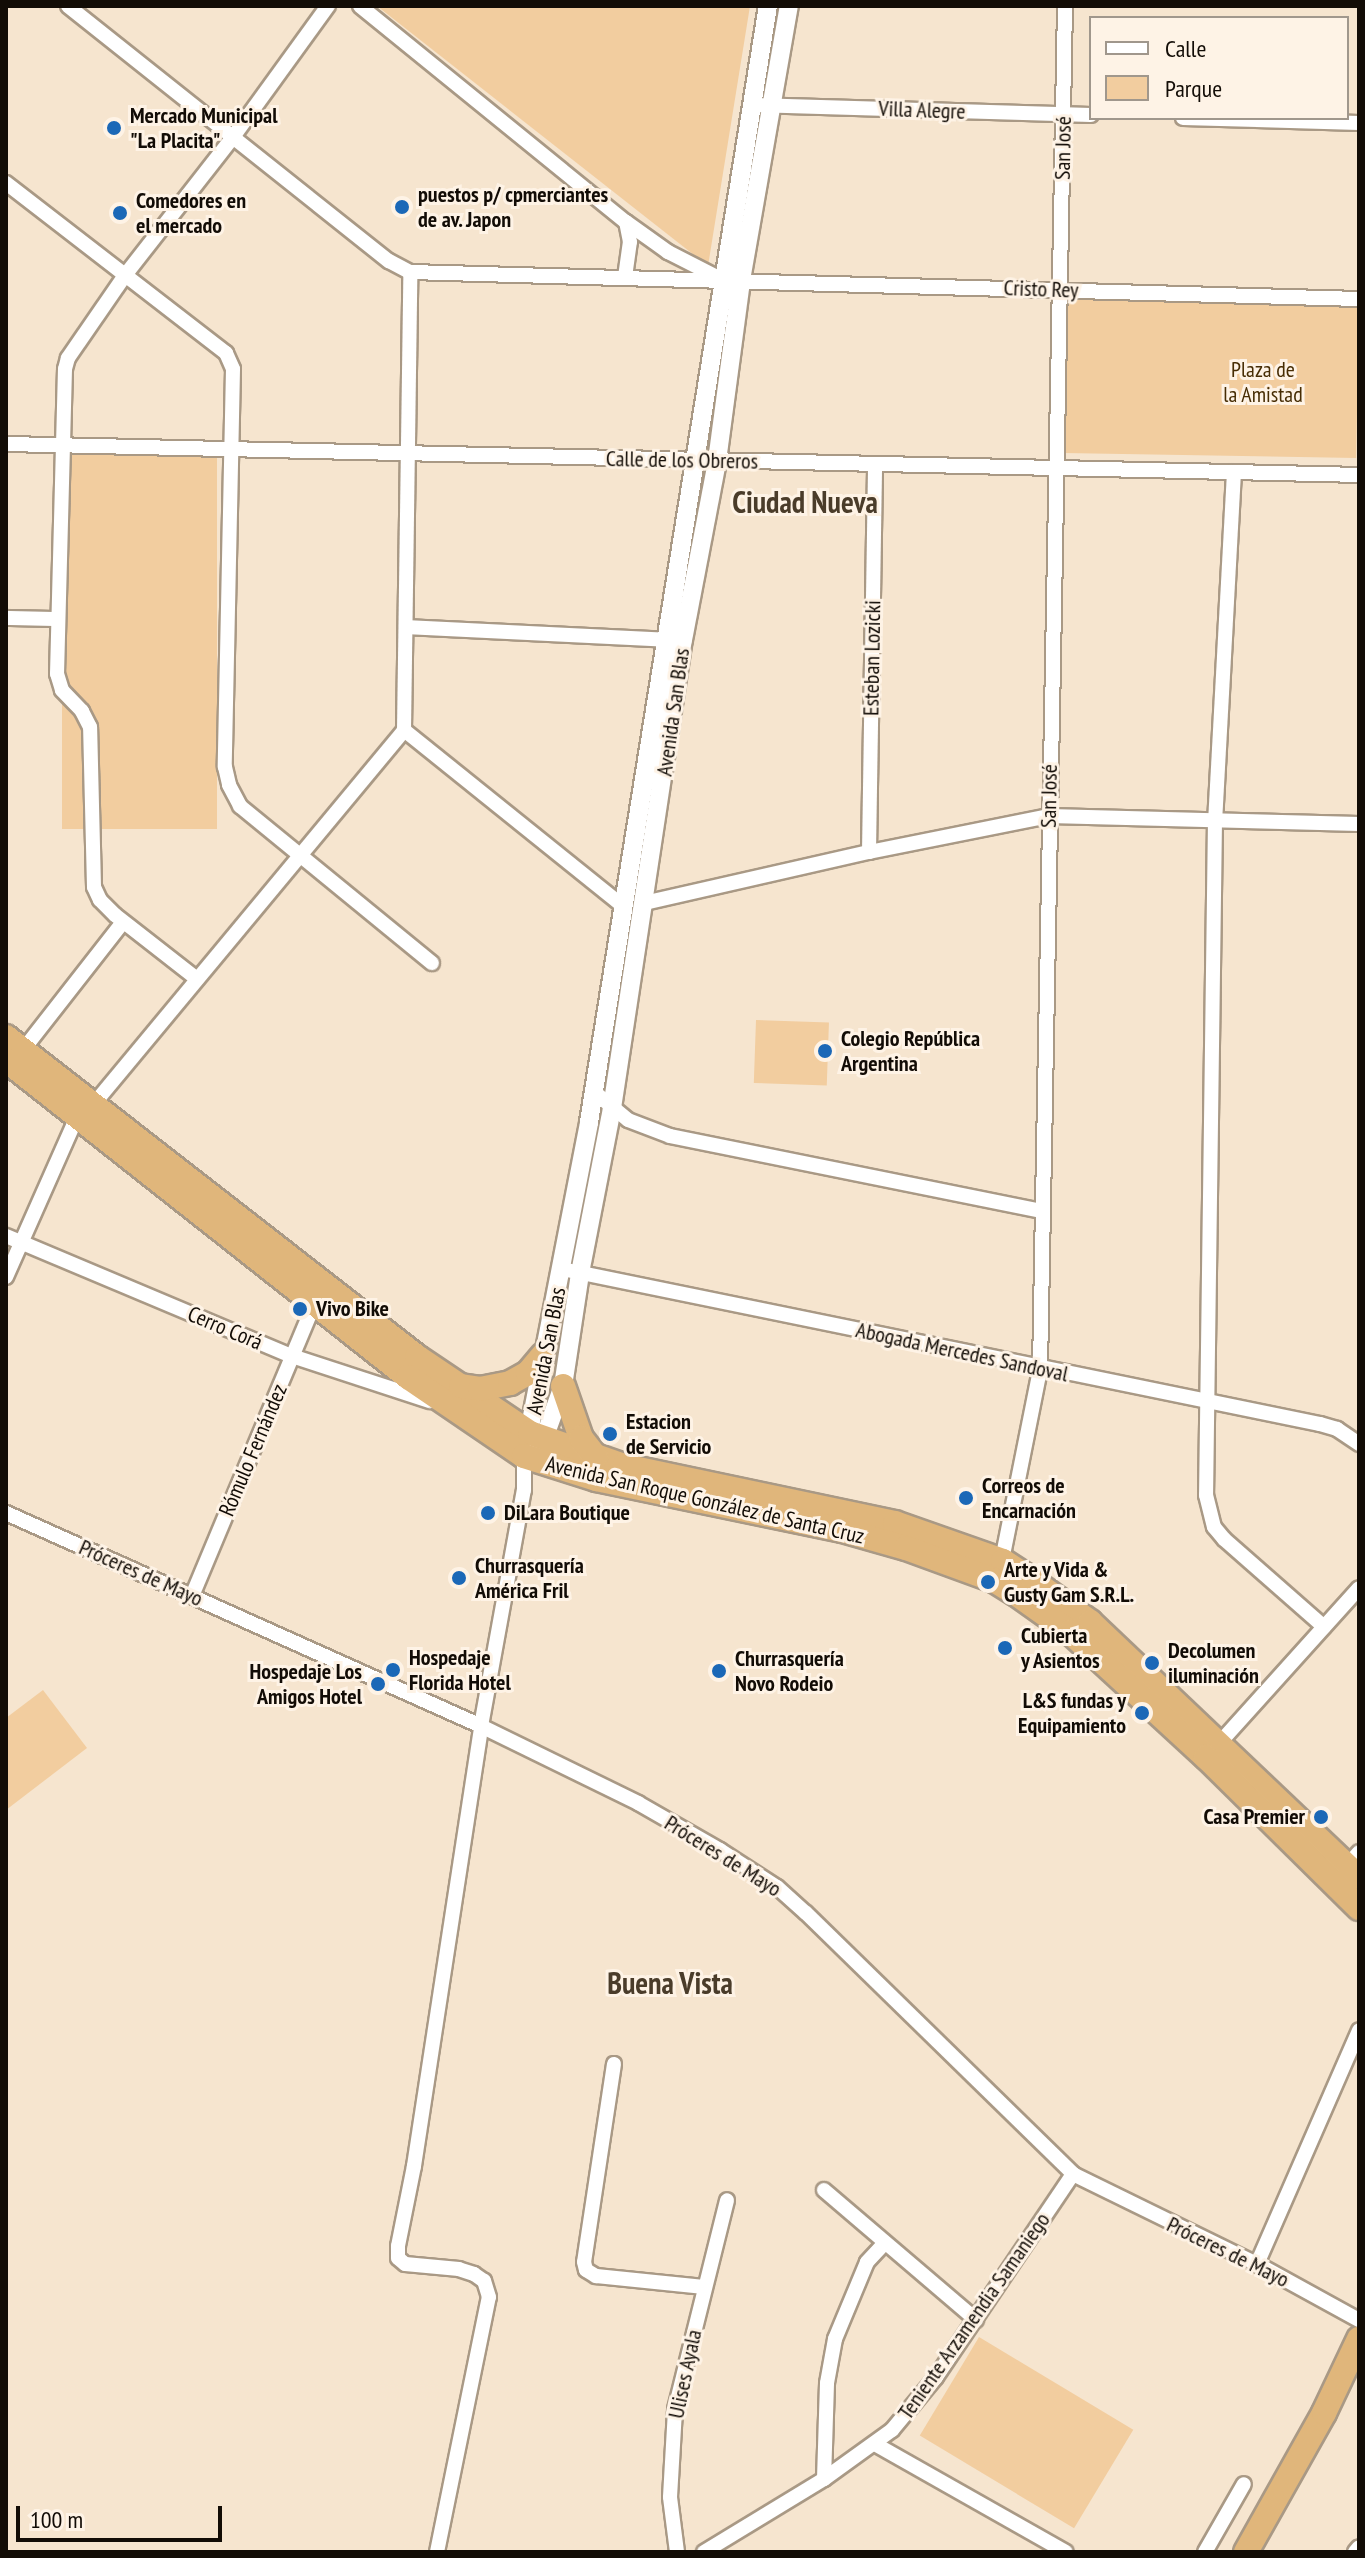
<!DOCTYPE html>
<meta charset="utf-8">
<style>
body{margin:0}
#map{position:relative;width:1365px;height:2558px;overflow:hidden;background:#f6e5cf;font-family:"PT Sans Narrow",sans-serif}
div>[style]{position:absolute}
.green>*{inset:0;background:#f2cd9f;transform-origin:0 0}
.roads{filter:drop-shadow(2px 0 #a99985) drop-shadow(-2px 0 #a99985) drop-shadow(0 2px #a99985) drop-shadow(0 -2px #a99985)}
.minor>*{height:14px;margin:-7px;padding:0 7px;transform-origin:7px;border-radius:7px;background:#fff}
.tertiary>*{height:18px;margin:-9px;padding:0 9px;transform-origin:9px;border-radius:9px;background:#fff}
.trunk>*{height:24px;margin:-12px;padding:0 12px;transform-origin:12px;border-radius:12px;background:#e0b67b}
.dots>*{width:22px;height:22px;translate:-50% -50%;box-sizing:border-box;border:4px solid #fef3e6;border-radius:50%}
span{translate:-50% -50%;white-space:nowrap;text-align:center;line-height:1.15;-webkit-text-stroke:6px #fef3e6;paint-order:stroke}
.street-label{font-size:22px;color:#120c06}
.poi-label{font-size:22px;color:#120c06;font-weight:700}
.left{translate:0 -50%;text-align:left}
.right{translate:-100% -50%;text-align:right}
.park-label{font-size:22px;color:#472d04}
.district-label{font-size:30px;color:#4a3c2a;font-weight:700}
.frame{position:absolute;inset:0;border:8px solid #120c06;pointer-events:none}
.legend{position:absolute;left:1089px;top:16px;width:260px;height:104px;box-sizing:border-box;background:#fef3e6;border:2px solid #a0978c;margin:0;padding:10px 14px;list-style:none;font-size:24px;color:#120c06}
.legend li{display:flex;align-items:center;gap:16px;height:40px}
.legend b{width:40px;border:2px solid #a0978c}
.scale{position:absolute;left:16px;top:2506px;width:206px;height:36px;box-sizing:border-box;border:4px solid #120c06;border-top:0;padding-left:10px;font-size:24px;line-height:28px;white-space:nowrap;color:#120c06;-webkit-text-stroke:6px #fef3e6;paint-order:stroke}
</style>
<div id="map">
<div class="green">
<i style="clip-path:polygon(377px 6px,750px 6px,708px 266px)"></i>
<i style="left:1066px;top:293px;width:293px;height:160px;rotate:1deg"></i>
<i style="left:62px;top:451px;width:155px;height:378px"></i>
<i style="left:756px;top:1020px;width:73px;height:63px;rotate:2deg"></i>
<i style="clip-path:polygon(43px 1690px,87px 1748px,6px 1810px,6px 1718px)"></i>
<i style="left:979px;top:2337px;width:180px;height:115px;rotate:31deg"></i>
</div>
<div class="roads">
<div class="minor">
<i style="left:68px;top:6px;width:410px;rotate:38.5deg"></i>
<i style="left:389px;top:261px;width:24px;rotate:28deg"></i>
<i style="left:410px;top:272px;width:949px;rotate:1.63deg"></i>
<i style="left:360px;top:6px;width:343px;rotate:39.1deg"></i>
<i style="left:626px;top:222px;width:52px;rotate:35.5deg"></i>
<i style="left:668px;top:252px;width:57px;rotate:27deg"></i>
<i style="left:753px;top:105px;width:338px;rotate:1.7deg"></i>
<i style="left:1183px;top:118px;width:176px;rotate:1.6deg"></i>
<i style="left:6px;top:183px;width:278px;rotate:37.7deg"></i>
<i style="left:226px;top:353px;width:17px;rotate:66deg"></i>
<i style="left:233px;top:369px;width:398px;rotate:91.2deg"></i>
<i style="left:225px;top:767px;width:18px;rotate:77deg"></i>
<i style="left:229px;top:785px;width:24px;rotate:62deg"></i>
<i style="left:240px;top:806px;width:248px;rotate:39.3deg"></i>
<i style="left:625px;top:277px;width:35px;rotate:-82deg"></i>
<i style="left:630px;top:242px;width:20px;rotate:-101deg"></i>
<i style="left:6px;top:444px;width:1353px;rotate:1.31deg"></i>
<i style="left:1234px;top:472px;width:349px;rotate:93.1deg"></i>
<i style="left:1215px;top:820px;width:675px;rotate:90.76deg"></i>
<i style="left:1206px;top:1495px;width:33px;rotate:76deg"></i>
<i style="left:1214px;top:1527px;width:16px;rotate:50deg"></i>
<i style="left:1224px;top:1539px;width:133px;rotate:41.3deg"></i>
<i style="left:6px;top:618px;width:52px;rotate:1.1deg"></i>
<i style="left:407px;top:627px;width:268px;rotate:2.8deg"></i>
<i style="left:404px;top:730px;width:280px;rotate:38.8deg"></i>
<i style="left:869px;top:852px;width:388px;rotate:-89.1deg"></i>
<i style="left:644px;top:903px;width:231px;rotate:-12.8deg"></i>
<i style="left:869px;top:852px;width:184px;rotate:-11.3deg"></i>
<i style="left:1049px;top:816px;width:310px;rotate:1.5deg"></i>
<i style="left:197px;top:979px;width:104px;rotate:-142deg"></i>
<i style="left:115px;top:915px;width:21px;rotate:-135deg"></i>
<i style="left:100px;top:900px;width:14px;rotate:-115deg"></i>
<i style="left:94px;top:887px;width:160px;rotate:-91.4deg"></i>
<i style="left:90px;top:727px;width:18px;rotate:-117deg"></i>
<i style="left:82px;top:711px;width:29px;rotate:-134deg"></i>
<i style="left:62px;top:690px;width:17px;rotate:-107deg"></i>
<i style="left:57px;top:674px;width:305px;rotate:-88.5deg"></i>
<i style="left:65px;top:369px;width:11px;rotate:-75deg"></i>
<i style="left:68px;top:358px;width:102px;rotate:-55.4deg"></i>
<i style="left:126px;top:274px;width:174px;rotate:-52deg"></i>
<i style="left:233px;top:137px;width:162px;rotate:-54.1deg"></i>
<i style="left:23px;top:1050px;width:162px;rotate:-52deg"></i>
<i style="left:593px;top:1091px;width:45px;rotate:39.6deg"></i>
<i style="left:628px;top:1120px;width:45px;rotate:20.9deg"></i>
<i style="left:670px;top:1136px;width:379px;rotate:11.4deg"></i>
<i style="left:6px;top:1236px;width:310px;rotate:22.8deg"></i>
<i style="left:292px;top:1356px;width:145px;rotate:18.1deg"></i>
<i style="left:562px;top:1269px;width:774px;rotate:11.56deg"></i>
<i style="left:1320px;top:1424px;width:18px;rotate:16deg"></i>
<i style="left:1337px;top:1429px;width:27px;rotate:34deg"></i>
<i style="left:6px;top:1277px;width:175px;rotate:-66.1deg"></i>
<i style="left:77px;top:1117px;width:20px;rotate:-37deg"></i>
<i style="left:93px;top:1105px;width:487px;rotate:-50.3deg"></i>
<i style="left:404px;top:730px;width:458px;rotate:-89.2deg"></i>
<i style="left:6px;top:1513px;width:521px;rotate:24.15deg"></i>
<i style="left:481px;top:1726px;width:175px;rotate:26.1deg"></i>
<i style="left:638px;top:1803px;width:95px;rotate:29.8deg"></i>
<i style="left:720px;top:1850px;width:68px;rotate:33deg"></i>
<i style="left:777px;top:1887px;width:39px;rotate:42deg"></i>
<i style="left:806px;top:1913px;width:373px;rotate:44.3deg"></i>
<i style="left:1073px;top:2174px;width:205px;rotate:26.1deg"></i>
<i style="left:1257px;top:2264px;width:116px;rotate:28.8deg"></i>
<i style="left:1001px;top:1565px;width:200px;rotate:-78.7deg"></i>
<i style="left:1040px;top:1369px;width:1363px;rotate:-88.95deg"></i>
<i style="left:192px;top:1596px;width:316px;rotate:-67.3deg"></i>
<i style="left:1215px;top:1748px;width:215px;rotate:-48deg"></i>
<i style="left:1343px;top:1870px;width:24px;rotate:-48deg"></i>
<i style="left:614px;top:2064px;width:200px;rotate:98.6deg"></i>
<i style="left:584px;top:2262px;width:8px;rotate:76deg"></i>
<i style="left:586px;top:2270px;width:12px;rotate:31deg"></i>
<i style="left:596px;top:2276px;width:109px;rotate:5.8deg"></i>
<i style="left:824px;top:2190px;width:200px;rotate:40.5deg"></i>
<i style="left:1257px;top:2264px;width:255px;rotate:-66.4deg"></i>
<i style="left:875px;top:2444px;width:219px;rotate:29.5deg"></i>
<i style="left:824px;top:2479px;width:96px;rotate:-88.2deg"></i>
<i style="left:827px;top:2383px;width:45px;rotate:-79.7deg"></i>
<i style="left:835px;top:2339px;width:83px;rotate:-67.4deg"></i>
<i style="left:867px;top:2262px;width:26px;rotate:-47deg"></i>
<i style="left:437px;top:2552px;width:260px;rotate:-78.5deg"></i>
<i style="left:489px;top:2297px;width:17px;rotate:-107deg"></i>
<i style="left:484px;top:2281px;width:12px;rotate:-145deg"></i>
<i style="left:474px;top:2274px;width:16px;rotate:-162deg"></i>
<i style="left:459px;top:2269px;width:54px;rotate:-174.7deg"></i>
<i style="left:405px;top:2264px;width:9px;rotate:-139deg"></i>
<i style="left:398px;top:2258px;width:12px;rotate:-90deg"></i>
<i style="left:398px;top:2246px;width:82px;rotate:-78.7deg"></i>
<i style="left:414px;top:2166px;width:445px;rotate:-81.3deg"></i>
<i style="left:481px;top:1726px;width:240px;rotate:-79.7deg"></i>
<i style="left:524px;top:1490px;width:34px;rotate:-90deg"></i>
<i style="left:677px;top:2552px;width:55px;rotate:-97.3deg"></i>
<i style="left:670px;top:2497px;width:88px;rotate:-86.7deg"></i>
<i style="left:675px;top:2409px;width:215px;rotate:-76deg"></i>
<i style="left:704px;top:2552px;width:140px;rotate:-31.3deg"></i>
<i style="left:824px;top:2479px;width:84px;rotate:-35.8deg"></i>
<i style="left:892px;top:2430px;width:69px;rotate:-50.3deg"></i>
<i style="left:936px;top:2377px;width:245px;rotate:-56deg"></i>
<i style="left:1205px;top:2552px;width:78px;rotate:-60.2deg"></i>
<i style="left:1355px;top:2552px;width:6px;rotate:-51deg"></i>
</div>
<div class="tertiary">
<i style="left:527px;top:1442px;width:326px;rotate:-79deg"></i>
<i style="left:589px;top:1122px;width:1130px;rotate:-80.89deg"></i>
<i style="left:541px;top:1447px;width:65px;rotate:-70.2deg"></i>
<i style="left:563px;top:1386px;width:114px;rotate:-81.4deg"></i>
<i style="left:580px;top:1273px;width:168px;rotate:-79deg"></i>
<i style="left:612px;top:1108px;width:473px;rotate:-81.4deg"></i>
<i style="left:683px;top:640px;width:182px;rotate:-79.2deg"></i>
<i style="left:717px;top:461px;width:183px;rotate:-82.4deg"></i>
<i style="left:741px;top:280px;width:278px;rotate:-80.1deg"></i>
</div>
<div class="trunk">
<i style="left:6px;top:1037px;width:521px;rotate:37.9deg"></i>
<i style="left:417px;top:1357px;width:136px;rotate:33.9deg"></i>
<i style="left:530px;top:1433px;width:100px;rotate:19.3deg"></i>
<i style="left:624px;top:1466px;width:277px;rotate:11.9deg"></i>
<i style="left:895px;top:1523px;width:114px;rotate:19.4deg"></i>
<i style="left:1003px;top:1561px;width:27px;rotate:33deg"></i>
<i style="left:1026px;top:1576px;width:79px;rotate:35.7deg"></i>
<i style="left:1090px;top:1622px;width:371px;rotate:43.5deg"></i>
<i style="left:6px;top:1060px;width:512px;rotate:38.26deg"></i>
<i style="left:408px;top:1377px;width:140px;rotate:34.3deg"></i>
<i style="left:524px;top:1456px;width:76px;rotate:17.7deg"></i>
<i style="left:596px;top:1479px;width:251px;rotate:11.7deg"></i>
<i style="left:842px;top:1530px;width:66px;rotate:15.7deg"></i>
<i style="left:906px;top:1548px;width:94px;rotate:20deg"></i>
<i style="left:994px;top:1580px;width:25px;rotate:32deg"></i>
<i style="left:1015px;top:1593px;width:67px;rotate:35.3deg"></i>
<i style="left:1070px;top:1632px;width:185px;rotate:42.6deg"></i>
<i style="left:1206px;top:1757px;width:215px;rotate:44.6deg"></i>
<i style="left:461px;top:1386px;width:19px;rotate:9deg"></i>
<i style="left:480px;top:1389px;width:31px;rotate:-11deg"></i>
<i style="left:510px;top:1383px;width:21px;rotate:-29deg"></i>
<i style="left:528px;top:1373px;width:23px;rotate:-50deg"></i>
<i style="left:563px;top:1386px;width:55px;rotate:70.9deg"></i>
<i style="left:581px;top:1438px;width:24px;rotate:52deg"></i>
<i style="left:1246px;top:2552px;width:159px;rotate:-60.7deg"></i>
<i style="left:1324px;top:2413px;width:82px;rotate:-64.7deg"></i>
</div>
</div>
<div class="dots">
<i style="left:114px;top:128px;background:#1b68b7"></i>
<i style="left:402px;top:207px;background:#1b68b7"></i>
<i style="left:120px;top:213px;background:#1b68b7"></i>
<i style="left:825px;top:1051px;background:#1b68b7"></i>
<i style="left:300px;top:1309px;background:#1b68b7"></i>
<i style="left:610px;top:1434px;background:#1b68b7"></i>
<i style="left:966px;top:1498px;background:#1b68b7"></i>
<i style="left:488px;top:1513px;background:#1b68b7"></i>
<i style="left:459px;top:1578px;background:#1b68b7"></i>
<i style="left:988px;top:1582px;background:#1b68b7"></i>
<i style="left:1005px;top:1648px;background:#1b68b7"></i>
<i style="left:1152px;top:1663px;background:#1b68b7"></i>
<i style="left:393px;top:1670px;background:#1b68b7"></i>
<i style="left:719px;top:1671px;background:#1b68b7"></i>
<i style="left:378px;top:1684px;background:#1b68b7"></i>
<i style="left:1142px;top:1713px;background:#1b68b7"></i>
<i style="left:1321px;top:1817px;background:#1b68b7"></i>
</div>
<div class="street-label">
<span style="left:922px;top:110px;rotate:2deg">Villa Alegre</span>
<span style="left:1063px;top:148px;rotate:-89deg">San José</span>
<span style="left:1041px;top:289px;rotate:2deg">Cristo Rey</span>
<span style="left:682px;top:460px;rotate:1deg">Calle de los Obreros</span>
<span style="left:872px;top:658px;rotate:-89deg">Esteban Lozicki</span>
<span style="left:673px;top:712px;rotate:-82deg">Avenida San Blas</span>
<span style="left:1049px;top:796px;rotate:-89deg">San José</span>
<span style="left:225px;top:1328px;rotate:23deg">Cerro Corá</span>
<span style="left:546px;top:1351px;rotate:-79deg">Avenida San Blas</span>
<span style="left:962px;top:1352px;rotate:12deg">Abogada Mercedes Sandoval</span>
<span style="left:253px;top:1450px;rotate:-67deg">Rómulo Fernández</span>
<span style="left:705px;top:1500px;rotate:13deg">Avenida San Roque González de Santa Cruz</span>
<span style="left:141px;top:1573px;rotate:24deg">Próceres de Mayo</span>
<span style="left:723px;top:1856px;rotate:32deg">Próceres de Mayo</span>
<span style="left:1228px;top:2252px;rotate:26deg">Próceres de Mayo</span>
<span style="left:974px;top:2316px;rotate:-55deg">Teniente Arzamendia Samaniego</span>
<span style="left:685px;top:2374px;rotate:-78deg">Ulises Ayala</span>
</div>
<div class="poi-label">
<span class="left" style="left:130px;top:128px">Mercado Municipal<br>"La Placita"</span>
<span class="left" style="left:418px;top:207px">puestos p/ cpmerciantes<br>de av. Japon</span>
<span class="left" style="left:136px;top:213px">Comedores en<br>el mercado</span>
<span class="left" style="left:841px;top:1051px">Colegio República<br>Argentina</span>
<span class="left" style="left:316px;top:1309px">Vivo Bike</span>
<span class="left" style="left:626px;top:1434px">Estacion<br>de Servicio</span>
<span class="left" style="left:982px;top:1498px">Correos de<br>Encarnación</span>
<span class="left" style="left:504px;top:1513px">DiLara Boutique</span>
<span class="left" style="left:475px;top:1578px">Churrasquería<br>América Fril</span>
<span class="left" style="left:1004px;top:1582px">Arte y Vida &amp;<br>Gusty Gam S.R.L.</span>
<span class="left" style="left:1021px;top:1648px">Cubierta<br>y Asientos</span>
<span class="left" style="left:1168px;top:1663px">Decolumen<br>iluminación</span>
<span class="left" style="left:409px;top:1670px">Hospedaje<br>Florida Hotel</span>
<span class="left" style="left:735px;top:1671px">Churrasquería<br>Novo Rodeio</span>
<span class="right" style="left:362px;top:1684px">Hospedaje Los<br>Amigos Hotel</span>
<span class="right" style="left:1126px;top:1713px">L&amp;S fundas y<br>Equipamiento</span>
<span class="right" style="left:1305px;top:1817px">Casa Premier</span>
</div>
<div class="park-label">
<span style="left:1263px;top:382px">Plaza de<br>la Amistad</span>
</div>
<div class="district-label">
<span style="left:805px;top:502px">Ciudad Nueva</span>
<span style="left:670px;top:1983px">Buena Vista</span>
</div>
<div class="frame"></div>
<ul class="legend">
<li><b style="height:10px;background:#fff"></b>Calle</li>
<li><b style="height:22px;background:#f2cd9f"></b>Parque</li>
</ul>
<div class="scale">100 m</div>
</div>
